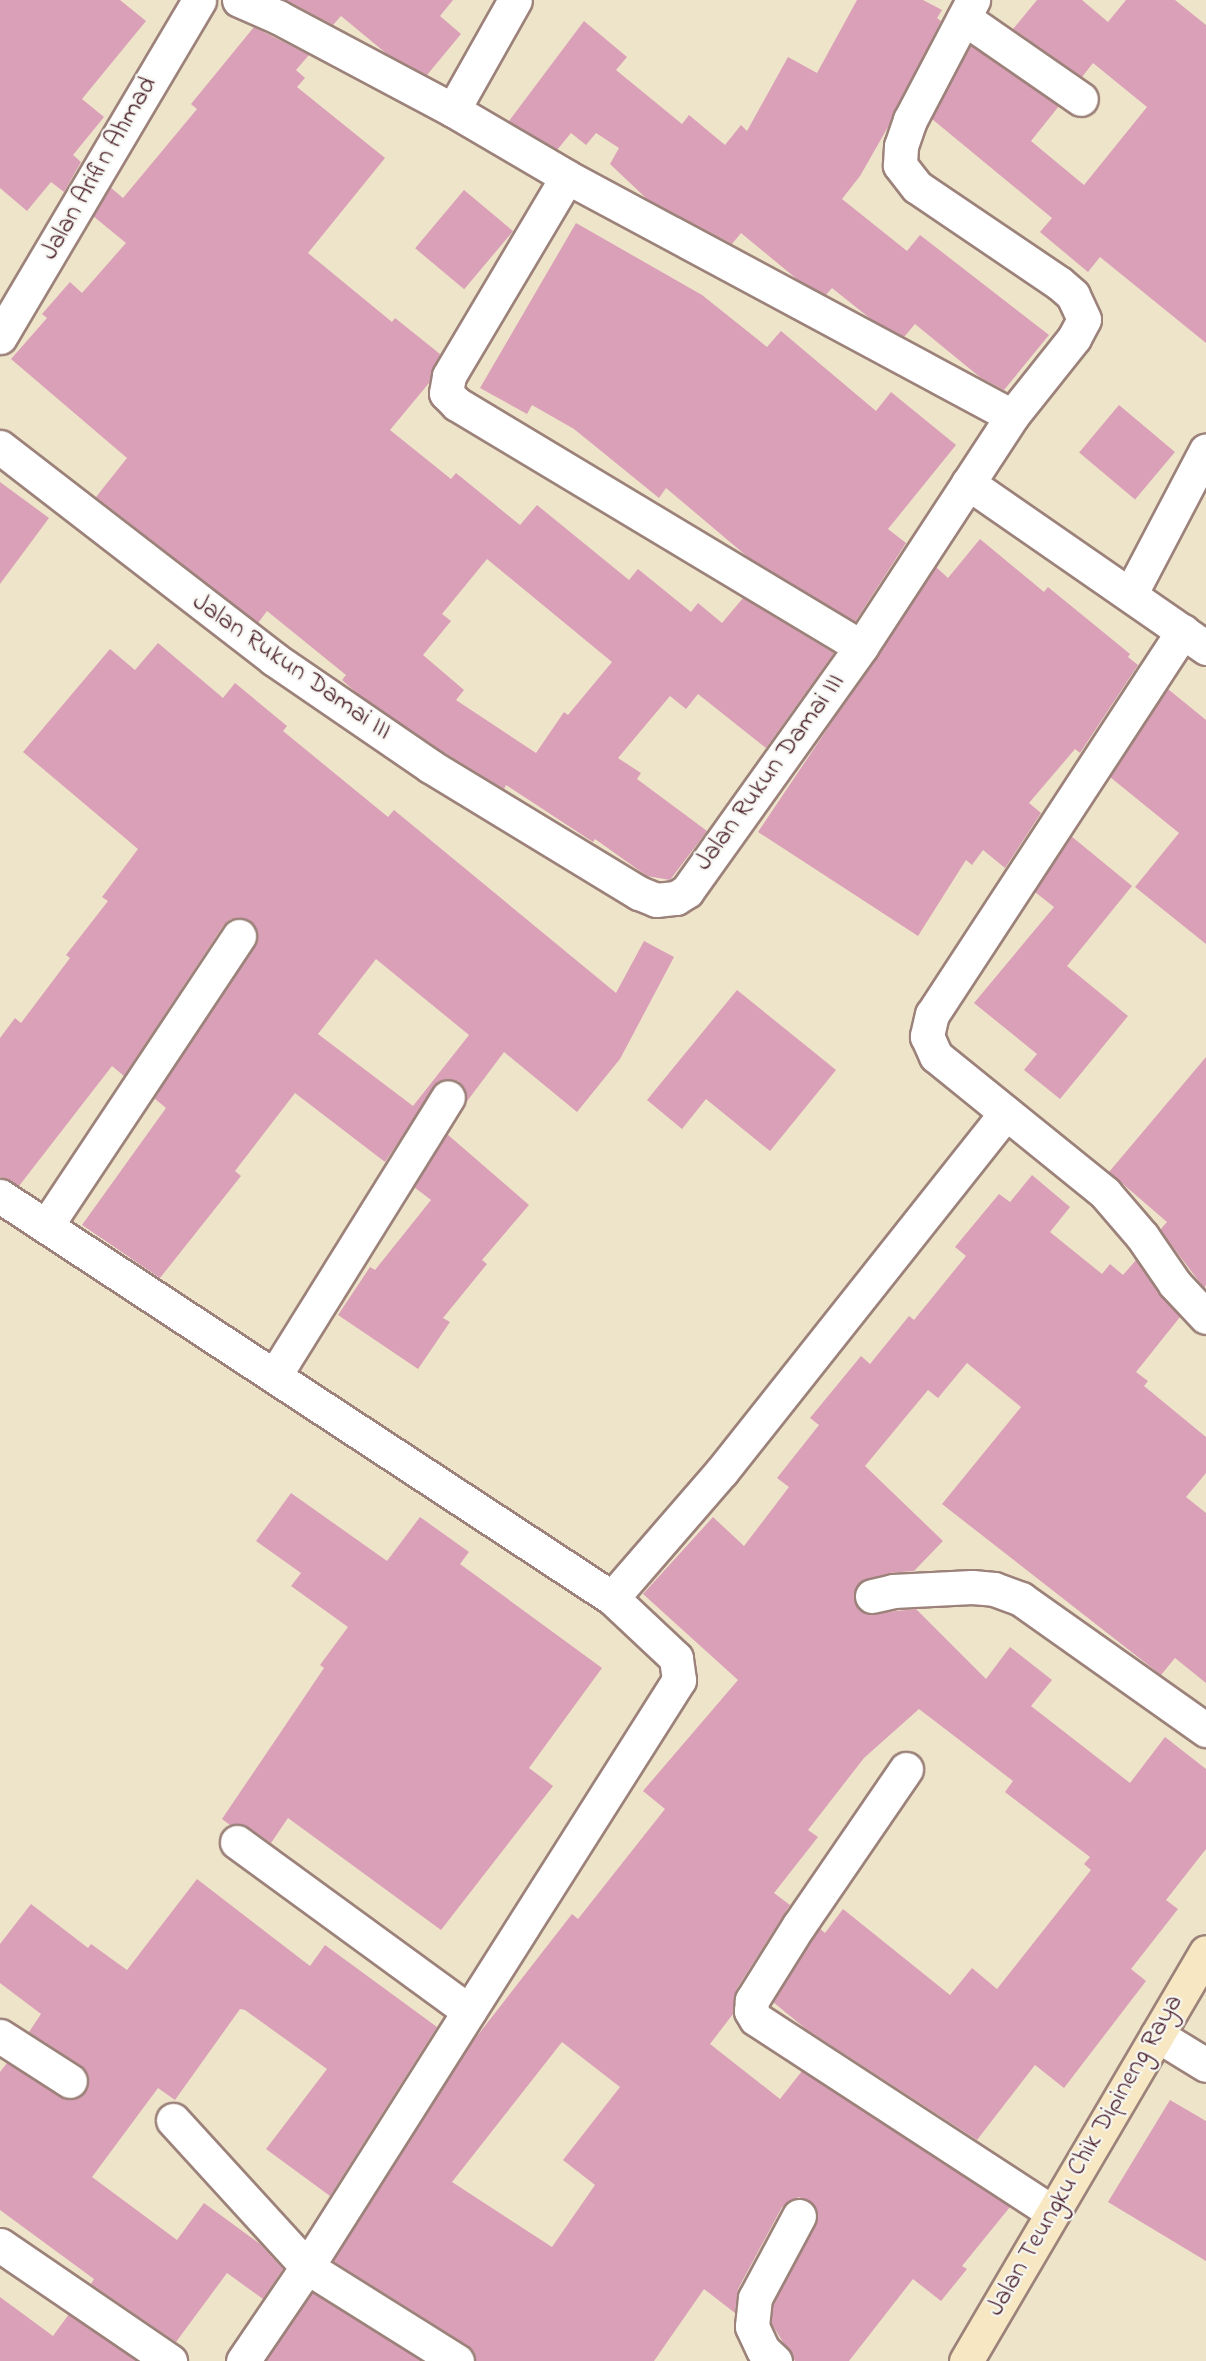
<!DOCTYPE html>
<style>
body{margin:0}
#map{position:relative;width:1206px;height:2361px;overflow:hidden;background:#eee4c9;font-family:"Indie Flower",sans-serif}
div>[style]{position:absolute}
.building>*{inset:0;background:#daa0b8;transform-origin:0 0}
.roads{filter:drop-shadow(2px 0 #9c827a) drop-shadow(-2px 0 #9c827a) drop-shadow(0 2px #9c827a) drop-shadow(0 -2px #9c827a)}
.street>*{height:33px;margin:-16.5px;padding:0 16.5px;transform-origin:16.5px;border-radius:16.5px;background:#fff}
.secondary>*{height:33px;margin:-16.5px;padding:0 16.5px;transform-origin:16.5px;border-radius:16.5px;background:#f7e8c3}
span{translate:-50% -50%;white-space:nowrap;text-align:center;line-height:1.15;-webkit-text-stroke:4.5px #f6f6f2;paint-order:stroke}
.street-label{font-size:26px;color:#4a1f2b}
</style>
<div id="map">
<div class="building">
<i style="clip-path:polygon(0 0,120px 0,146px 21px,82px 99px,104px 117px,73px 155px,81px 162px,64px 192px,51px 182px,27px 211px,0 188px)"></i>
<i style="clip-path:polygon(286px 0,453px 0,440px 16px,461px 34px,427px 75px,387px 54px,341px 16px,333px 25px)"></i>
<i style="clip-path:polygon(857px 0,923px 0,942px 10px,937px 18px,941px 21px,888px 127px,860px 176px,842px 199px,907px 251px,920px 235px,1049px 335px,1004px 390px,981px 378px,915px 324px,904px 337px,872px 320px,832px 288px,826px 295px,798px 280px,741px 233px,732px 244px,647px 199px,610px 164px,619px 148px,596px 133px,586px 145px,571px 133px,557px 150px,509px 121px,584px 21px,627px 57px,616px 70px,682px 124px,689px 115px,725px 145px,741px 125px,747px 131px,788px 57px,817px 73px)"></i>
<i style="clip-path:polygon(1037px 0,1082px 0,1108px 22px,1126px 0,1175px 0,1206px 25px,1206px 343px,1100px 257px,1088px 272px,1040px 232px,1052px 218px,932px 119px,970px 45px,1059px 106px,1031px 141px,1084px 185px,1147px 107px,1093px 63px,1082px 77px,1013px 29px)"></i>
<i style="clip-path:polygon(evenodd,254px 27px,309px 55px,296px 70px,305px 78px,297px 87px,385px 158px,308px 253px,392px 322px,395px 318px,440px 354px,429px 383px,390px 430px,451px 479px,456px 473px,520px 525px,537px 505px,629px 580px,638px 569px,691px 612px,698px 603px,722px 623px,743px 598px,834px 653px,766px 748px,698px 694px,686px 709px,670px 696px,618px 758px,641px 773px,637px 779px,707px 831px,670px 880px,647px 876px,595px 839px,593px 842px,506px 785px,504px 789px,440px 750px,359px 695px,342px 680px,346px 675px,267px 611px,258px 623px,96px 497px,127px 458px,11px 359px,47px 318px,42px 314px,70px 282px,82px 293px,126px 243px,93px 216px,110px 187px,123px 198px,197px 109px,191px 104px,254px 27px,487px 559px,612px 662px,568px 715px,564px 712px,536px 753px,456px 700px,464px 690px,423px 655px,451px 621px,442px 614px,487px 559px)"></i>
<i style="left:464px;top:190px;width:64px;height:76px;rotate:40deg"></i>
<i style="clip-path:polygon(576px 223px,702px 295px,767px 347px,781px 331px,876px 411px,891px 392px,956px 445px,888px 529px,906px 543px,855px 622px,749px 558px,666px 488px,659px 498px,574px 429px,532px 405px,527px 414px,480px 388px)"></i>
<i style="left:1119px;top:405px;width:73px;height:62px;rotate:40deg"></i>
<i style="clip-path:polygon(0 482px,49px 518px,0 584px)"></i>
<i style="clip-path:polygon(980px 539px,1044px 592px,1048px 587px,1130px 654px,1128px 657px,1138px 665px,1080px 753px,1075px 749px,1029px 803px,1041px 813px,1005px 868px,983px 850px,972px 865px,966px 860px,918px 936px,758px 832px,936px 567px,948px 578px)"></i>
<i style="clip-path:polygon(evenodd,158px 643px,223px 698px,235px 683px,287px 726px,283px 731px,388px 817px,394px 810px,616px 993px,644px 941px,674px 957px,620px 1059px,577px 1112px,504px 1052px,465px 1104px,465px 1089px,458px 1081px,439px 1081px,385px 1162px,295px 1093px,235px 1171px,241px 1176px,160px 1278px,82px 1225px,166px 1108px,154px 1098px,255px 946px,256px 928px,249px 920px,231px 919px,223px 926px,124px 1076px,112px 1066px,19px 1186px,0 1177px,0 1038px,15px 1018px,21px 1023px,70px 958px,66px 955px,108px 901px,102px 897px,138px 849px,23px 752px,110px 649px,135px 670px,158px 643px,376px 959px,469px 1035px,413px 1106px,318px 1034px,376px 959px)"></i>
<i style="clip-path:polygon(1168px 689px,1206px 720px,1206px 944px,1135px 887px,1179px 833px,1110px 777px)"></i>
<i style="clip-path:polygon(1071px 836px,1132px 886px,1067px 966px,1128px 1016px,1060px 1099px,1024px 1070px,1037px 1054px,974px 1003px,1054px 907px,1035px 892px)"></i>
<i style="clip-path:polygon(737px 990px,836px 1070px,770px 1151px,706px 1099px,682px 1129px,647px 1100px)"></i>
<i style="clip-path:polygon(1206px 1057px,1206px 1285px,1204px 1288px,1160px 1230px,1167px 1222px,1109px 1172px)"></i>
<i style="clip-path:polygon(447px 1134px,529px 1205px,482px 1260px,487px 1264px,443px 1318px,450px 1322px,418px 1369px,338px 1315px,370px 1267px,375px 1270px,431px 1200px,414px 1187px)"></i>
<i style="clip-path:polygon(evenodd,1032px 1175px,1070px 1207px,1050px 1232px,1102px 1274px,1110px 1264px,1123px 1275px,1136px 1260px,1180px 1317px,1136px 1372px,1148px 1381px,1144px 1386px,1206px 1437px,1206px 1473px,1186px 1497px,1206px 1513px,1206px 1683px,1175px 1658px,1161px 1675px,942px 1504px,1021px 1407px,967px 1363px,938px 1398px,928px 1390px,865px 1466px,943px 1541px,914px 1571px,889px 1573px,860px 1582px,854px 1600px,867px 1614px,916px 1609px,986px 1679px,1010px 1647px,1052px 1680px,1031px 1706px,1130px 1783px,1165px 1737px,1206px 1769px,1206px 1849px,1166px 1900px,1178px 1909px,1131px 1969px,1146px 1981px,1064px 2088px,1035px 2065px,977px 2140px,806px 2029px,773px 2002px,819px 1928px,825px 1933px,843px 1909px,950px 1995px,972px 1968px,997px 1989px,1091px 1870px,1084px 1864px,1090px 1857px,1005px 1792px,1013px 1781px,919px 1709px,864px 1758px,808px 1830px,818px 1837px,774px 1893px,790px 1905px,736px 1990px,733px 2014px,710px 2044px,780px 2099px,802px 2071px,1010px 2207px,962px 2266px,967px 2269px,941px 2301px,913px 2279px,849px 2361px,795px 2361px,771px 2323px,773px 2304px,818px 2216px,815px 2206px,799px 2197px,782px 2207px,738px 2289px,735px 2313px,704px 2289px,654px 2361px,476px 2361px,467px 2345px,333px 2261px,467px 2049px,572px 1914px,578px 1919px,665px 1809px,643px 1791px,738px 1680px,643px 1594px,713px 1517px,744px 1546px,789px 1487px,777px 1478px,819px 1425px,810px 1418px,861px 1356px,870px 1364px,909px 1316px,914px 1320px,966px 1256px,955px 1247px,999px 1194px,1010px 1202px,1032px 1175px,562px 2042px,620px 2087px,563px 2160px,595px 2185px,552px 2247px,452px 2182px,562px 2042px)"></i>
<i style="clip-path:polygon(291px 1493px,387px 1561px,420px 1517px,469px 1552px,460px 1564px,602px 1668px,529px 1768px,553px 1786px,441px 1930px,288px 1818px,271px 1843px,248px 1827px,230px 1825px,222px 1819px,324px 1668px,320px 1665px,348px 1627px,291px 1586px,301px 1573px,256px 1541px)"></i>
<i style="clip-path:polygon(197px 1879px,310px 1966px,325px 1945px,437px 2027px,330px 2196px,266px 2149px,327px 2069px,245px 2010px,240px 2009px,175px 2100px,158px 2088px,92px 2177px,177px 2240px,204px 2203px,260px 2244px,283px 2269px,263px 2299px,227px 2273px,176px 2342px,91px 2284px,94px 2279px,0 2210px,0 2072px,7px 2063px,69px 2100px,85px 2092px,89px 2081px,80px 2065px,29px 2032px,41px 2014px,0 1983px,0 1944px,31px 1904px,88px 1948px,91px 1944px,127px 1970px)"></i>
<i style="clip-path:polygon(1170px 2100px,1206px 2121px,1206px 2261px,1108px 2202px)"></i>
<i style="clip-path:polygon(312px 2292px,422px 2361px,266px 2361px)"></i>
<i style="clip-path:polygon(0 2297px,53px 2336px,69px 2314px,137px 2361px,0 2361px)"></i>
</div>
<div class="roads">
<div class="street">
<i style="left:239px;top:0;width:43px;rotate:23.6deg"></i>
<i style="left:278px;top:17px;width:198px;rotate:28deg"></i>
<i style="left:453px;top:110px;width:132px;rotate:30.4deg"></i>
<i style="left:567px;top:177px;width:505px;rotate:28.24deg"></i>
<i style="left:964px;top:18px;width:142px;rotate:34.7deg"></i>
<i style="left:453px;top:110px;width:126px;rotate:-60.6deg"></i>
<i style="left:567px;top:177px;width:231px;rotate:120.7deg"></i>
<i style="left:449px;top:376px;width:17px;rotate:100deg"></i>
<i style="left:446px;top:393px;width:16px;rotate:45deg"></i>
<i style="left:457px;top:404px;width:471px;rotate:31deg"></i>
<i style="left:0;top:337px;width:391px;rotate:-59.4deg"></i>
<i style="left:0;top:447px;width:346px;rotate:37.7deg"></i>
<i style="left:274px;top:659px;width:189px;rotate:34.4deg"></i>
<i style="left:430px;top:766px;width:245px;rotate:31.3deg"></i>
<i style="left:639px;top:893px;width:18px;rotate:22deg"></i>
<i style="left:656px;top:900px;width:20px;rotate:-6deg"></i>
<i style="left:676px;top:898px;width:13px;rotate:-32deg"></i>
<i style="left:687px;top:891px;width:300px;rotate:-54.5deg"></i>
<i style="left:861px;top:647px;width:276px;rotate:-56.8deg"></i>
<i style="left:1012px;top:416px;width:100px;rotate:-51.5deg"></i>
<i style="left:1074px;top:338px;width:21px;rotate:-62deg"></i>
<i style="left:1084px;top:319px;width:26px;rotate:-115deg"></i>
<i style="left:1073px;top:295px;width:18px;rotate:-139deg"></i>
<i style="left:1059px;top:283px;width:171px;rotate:-145.9deg"></i>
<i style="left:917px;top:187px;width:28px;rotate:-128deg"></i>
<i style="left:900px;top:165px;width:19px;rotate:-87deg"></i>
<i style="left:901px;top:146px;width:28px;rotate:-71deg"></i>
<i style="left:910px;top:120px;width:136px;rotate:-62.3deg"></i>
<i style="left:968px;top:483px;width:290px;rotate:34.7deg"></i>
<i style="left:1131px;top:593px;width:161px;rotate:-62.3deg"></i>
<i style="left:1183px;top:631px;width:458px;rotate:123.2deg"></i>
<i style="left:932px;top:1014px;width:23px;rotate:103deg"></i>
<i style="left:927px;top:1036px;width:22px;rotate:66deg"></i>
<i style="left:936px;top:1056px;width:218px;rotate:39deg"></i>
<i style="left:1105px;top:1193px;width:57px;rotate:49.3deg"></i>
<i style="left:1142px;top:1236px;width:58px;rotate:55.5deg"></i>
<i style="left:1175px;top:1284px;width:45px;rotate:46.8deg"></i>
<i style="left:0;top:1196px;width:732px;rotate:33.3deg"></i>
<i style="left:47px;top:1225px;width:347px;rotate:-56.4deg"></i>
<i style="left:275px;top:1375px;width:327px;rotate:-58.1deg"></i>
<i style="left:872px;top:1596px;width:22px;rotate:-13deg"></i>
<i style="left:893px;top:1591px;width:79px;rotate:-2.9deg"></i>
<i style="left:972px;top:1587px;width:22px;rotate:5deg"></i>
<i style="left:994px;top:1589px;width:29px;rotate:20deg"></i>
<i style="left:1021px;top:1599px;width:227px;rotate:35.3deg"></i>
<i style="left:906px;top:1769px;width:189px;rotate:124.4deg"></i>
<i style="left:799px;top:1925px;width:89px;rotate:122.1deg"></i>
<i style="left:752px;top:2000px;width:11px;rotate:95deg"></i>
<i style="left:751px;top:2011px;width:9px;rotate:58deg"></i>
<i style="left:756px;top:2019px;width:352px;rotate:33.1deg"></i>
<i style="left:237px;top:1842px;width:287px;rotate:36.1deg"></i>
<i style="left:1157px;top:2035px;width:57px;rotate:31.5deg"></i>
<i style="left:0;top:2036px;width:83px;rotate:32.7deg"></i>
<i style="left:173px;top:2120px;width:199px;rotate:47.6deg"></i>
<i style="left:307px;top:2267px;width:177px;rotate:32.1deg"></i>
<i style="left:0;top:2245px;width:206px;rotate:34.3deg"></i>
<i style="left:243px;top:2361px;width:114px;rotate:-55.8deg"></i>
<i style="left:307px;top:2267px;width:695px;rotate:-57.64deg"></i>
<i style="left:679px;top:1680px;width:22px;rotate:-98deg"></i>
<i style="left:676px;top:1658px;width:88px;rotate:-136.8deg"></i>
<i style="left:612px;top:1598px;width:168px;rotate:-49.1deg"></i>
<i style="left:722px;top:1471px;width:457px;rotate:-51.6deg"></i>
<i style="left:775px;top:2361px;width:16px;rotate:-137deg"></i>
<i style="left:763px;top:2350px;width:26px;rotate:-115deg"></i>
<i style="left:752px;top:2326px;width:28px;rotate:-84deg"></i>
<i style="left:755px;top:2298px;width:93px;rotate:-61.8deg"></i>
</div>
<div class="secondary">
<i style="left:966px;top:2361px;width:474px;rotate:-59.6deg"></i>
</div>
</div>
<div class="street-label">
<span style="left:100px;top:169px;rotate:-60deg">Jalan Arifin Ahmad</span>
<span style="left:291px;top:668px;rotate:35deg">Jalan Rukun Damai III</span>
<span style="left:771px;top:773px;rotate:-54deg">Jalan Rukun Damai III</span>
<span style="left:1086px;top:2156px;rotate:-60deg">Jalan Teungku Chik Dipineng Raya</span>
</div>
</div>
